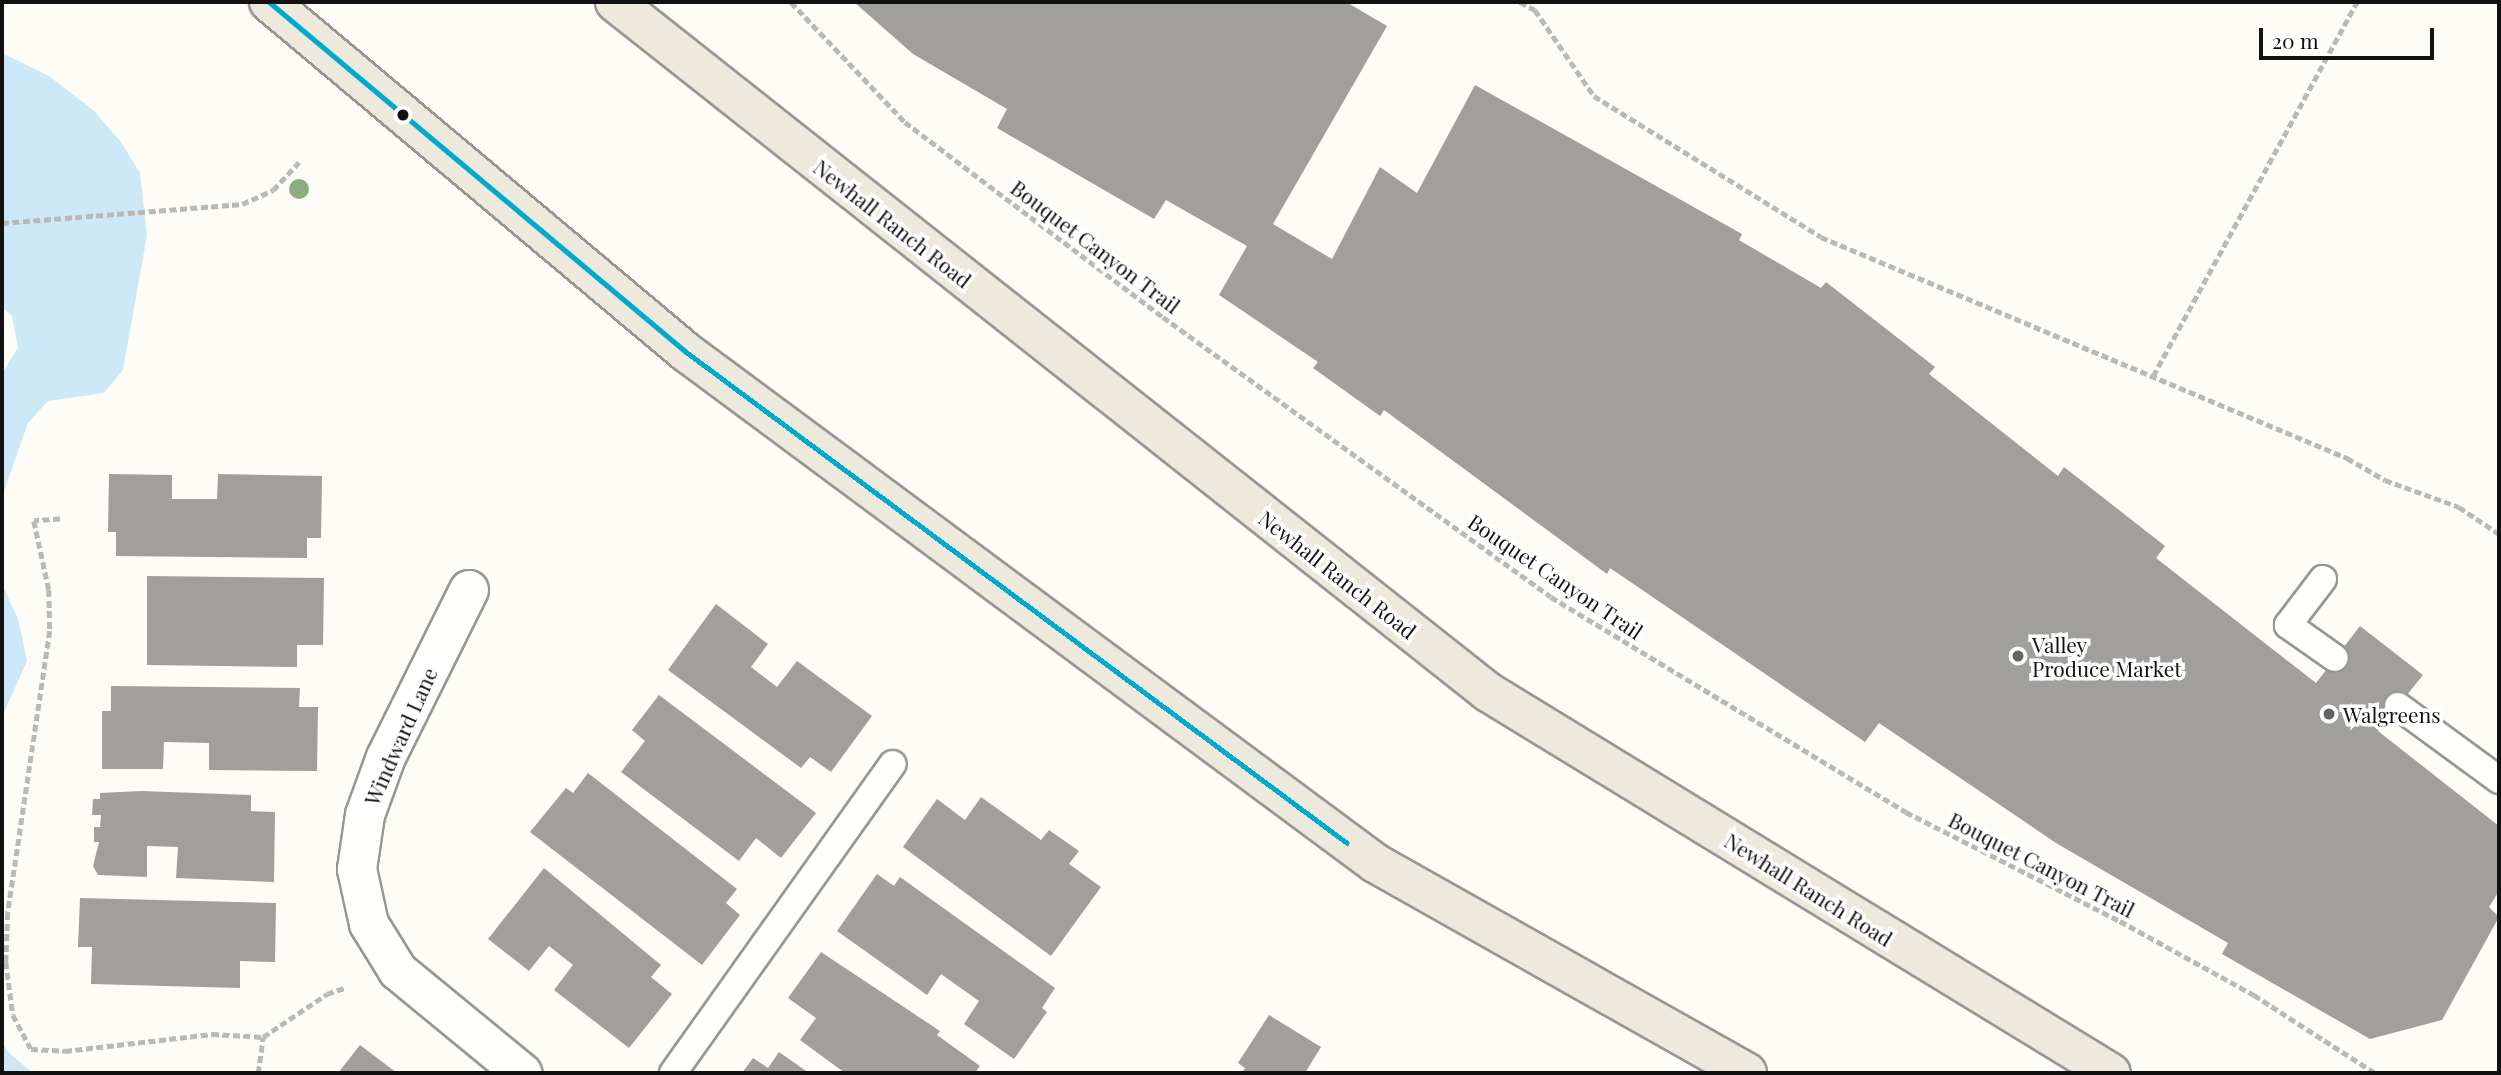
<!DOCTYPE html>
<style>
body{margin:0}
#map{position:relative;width:2501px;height:1075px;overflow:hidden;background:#fdfcf7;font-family:"Playfair Display",serif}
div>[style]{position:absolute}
.water>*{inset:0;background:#cde8f7}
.building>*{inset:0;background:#a19f9c}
.path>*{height:4.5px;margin-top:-2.25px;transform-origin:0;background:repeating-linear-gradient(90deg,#b9b9b8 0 7px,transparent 0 10.5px)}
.roads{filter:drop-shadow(2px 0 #979795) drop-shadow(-2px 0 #979795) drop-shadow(0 2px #979795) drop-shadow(0 -2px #979795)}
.lane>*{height:26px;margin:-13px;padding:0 13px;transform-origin:13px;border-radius:13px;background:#fffffe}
.street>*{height:38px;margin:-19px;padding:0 19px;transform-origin:19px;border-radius:19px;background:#fffffe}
.primary>*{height:38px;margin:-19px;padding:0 19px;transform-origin:19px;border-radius:19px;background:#ede9dc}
.bus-1>*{height:5px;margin:-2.5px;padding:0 2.5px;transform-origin:2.5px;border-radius:2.5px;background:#00a9ce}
.trees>*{width:20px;height:20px;margin:-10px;border-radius:50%;background:#8cac80}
.dots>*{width:19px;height:19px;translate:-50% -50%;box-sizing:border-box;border:4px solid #fff;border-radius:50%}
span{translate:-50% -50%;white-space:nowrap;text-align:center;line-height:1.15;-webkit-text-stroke:7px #fff;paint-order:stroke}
.street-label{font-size:21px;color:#111}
.poi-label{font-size:21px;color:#111}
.left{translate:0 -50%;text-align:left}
.frame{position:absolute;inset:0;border:4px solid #111;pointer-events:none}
.scale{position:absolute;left:2259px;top:28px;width:175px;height:32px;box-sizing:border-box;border:4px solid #111;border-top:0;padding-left:9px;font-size:21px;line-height:24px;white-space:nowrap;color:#111;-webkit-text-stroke:5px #fff;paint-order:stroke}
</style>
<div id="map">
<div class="water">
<i style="clip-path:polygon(2px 53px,49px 76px,93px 110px,121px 142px,140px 173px,147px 235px,123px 370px,104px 393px,48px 401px,28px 423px,2px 497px,2px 374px,18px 347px,12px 316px,2px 307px)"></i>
<i style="clip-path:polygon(2px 584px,18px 619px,27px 661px,2px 717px)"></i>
<i style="clip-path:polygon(2px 1042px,8px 1052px,33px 1073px,2px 1073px)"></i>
</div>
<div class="building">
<i style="clip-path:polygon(854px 2px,1346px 2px,1387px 26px,1273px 224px,1332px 259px,1380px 167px,1417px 193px,1475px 85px,1742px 234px,1739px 240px,1821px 288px,1826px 282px,1935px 367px,1929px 374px,2058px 476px,2064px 467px,2165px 546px,2156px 558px,2316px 683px,2360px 626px,2423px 675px,2378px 731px,2499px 826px,2499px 891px,2489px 907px,2499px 917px,2442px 1020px,2370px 1039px,2222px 954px,2228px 943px,2056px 843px,1879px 723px,1865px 742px,1610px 568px,1607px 574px,1384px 410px,1380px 416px,1313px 368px,1318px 362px,1219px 295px,1247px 246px,1166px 200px,1154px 219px,997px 128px,1007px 109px,913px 54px)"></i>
<i style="clip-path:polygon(109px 474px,172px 475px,172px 499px,217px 499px,218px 474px,322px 476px,321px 538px,307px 538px,307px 558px,116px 556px,116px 532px,108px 532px)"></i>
<i style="clip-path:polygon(147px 576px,324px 578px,323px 645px,297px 645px,297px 667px,147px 665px)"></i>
<i style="clip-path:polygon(716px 604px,768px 644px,751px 667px,777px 687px,797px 661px,872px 716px,831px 772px,810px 757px,801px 768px,668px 670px)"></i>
<i style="clip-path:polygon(111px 686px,300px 688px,299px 707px,318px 707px,317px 771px,209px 770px,209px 743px,164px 742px,163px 769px,102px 769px,102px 711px,111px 711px)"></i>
<i style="clip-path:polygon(659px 695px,816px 813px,781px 858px,756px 838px,739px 861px,621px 772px,645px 741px,632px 730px)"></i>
<i style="clip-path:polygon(588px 773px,737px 889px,726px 903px,740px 915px,702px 965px,530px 832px,566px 788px,573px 793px)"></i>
<i style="clip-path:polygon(141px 791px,251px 795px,251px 811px,275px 812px,274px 882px,176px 878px,178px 847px,147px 846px,147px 877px,98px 875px,93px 866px,99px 842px,94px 842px,94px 827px,100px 827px,101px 815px,92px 815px,93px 799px,100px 799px,100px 793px)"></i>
<i style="clip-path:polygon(981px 797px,1041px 840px,1049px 830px,1079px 851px,1069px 864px,1101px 887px,1051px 956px,903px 847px,937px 799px,965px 820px)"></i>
<i style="clip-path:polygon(544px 868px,661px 965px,651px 977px,672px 994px,629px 1048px,554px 990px,573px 965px,549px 946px,529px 971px,488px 939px)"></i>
<i style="clip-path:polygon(877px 874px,894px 886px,900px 877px,1055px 988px,1042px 1008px,1047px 1012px,1014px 1059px,964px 1024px,979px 1001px,941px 974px,927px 995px,837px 931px)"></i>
<i style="clip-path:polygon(80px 898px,276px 903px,275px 962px,240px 961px,240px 988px,91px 984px,92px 947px,78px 947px)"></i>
<i style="clip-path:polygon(821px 952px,940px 1031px,937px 1035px,980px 1066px,975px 1073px,845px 1073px,800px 1040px,816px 1018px,788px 998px)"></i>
<i style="clip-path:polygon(1269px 1015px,1321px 1047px,1305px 1073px,1242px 1073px,1245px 1068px,1238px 1063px)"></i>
<i style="clip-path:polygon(360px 1045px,397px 1073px,338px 1073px)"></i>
<i style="clip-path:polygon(779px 1052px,809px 1073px,742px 1073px,753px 1058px,768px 1068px)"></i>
</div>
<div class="path">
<i style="left:791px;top:2px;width:166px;rotate:46.5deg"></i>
<i style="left:905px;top:122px;width:323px;rotate:37.1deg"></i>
<i style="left:1163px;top:317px;width:478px;rotate:35.8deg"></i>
<i style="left:1551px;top:597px;width:415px;rotate:31.2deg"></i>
<i style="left:1906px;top:812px;width:240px;rotate:27deg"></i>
<i style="left:2120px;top:921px;width:153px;rotate:28.9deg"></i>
<i style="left:2254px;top:995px;width:144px;rotate:32.8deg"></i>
<i style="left:1520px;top:2px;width:17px;rotate:28deg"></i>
<i style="left:1535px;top:10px;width:104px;rotate:55.5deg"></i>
<i style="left:1594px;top:96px;width:267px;rotate:31.8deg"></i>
<i style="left:1821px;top:237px;width:571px;rotate:22.79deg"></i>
<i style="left:2347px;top:458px;width:44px;rotate:30.1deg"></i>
<i style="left:2385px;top:480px;width:79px;rotate:20deg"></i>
<i style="left:2459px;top:507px;width:48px;rotate:34deg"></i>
<i style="left:2px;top:223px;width:241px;rotate:-4.5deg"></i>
<i style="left:242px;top:204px;width:34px;rotate:-24deg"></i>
<i style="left:273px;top:190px;width:38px;rotate:-47deg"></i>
<i style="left:2153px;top:376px;width:426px;rotate:-61.4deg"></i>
<i style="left:60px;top:519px;width:26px;rotate:176deg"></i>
<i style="left:34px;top:521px;width:71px;rotate:77.7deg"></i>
<i style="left:49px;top:590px;width:41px;rotate:88.6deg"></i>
<i style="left:50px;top:631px;width:285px;rotate:98.5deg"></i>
<i style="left:8px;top:913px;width:49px;rotate:92.3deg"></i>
<i style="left:6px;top:962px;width:53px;rotate:82.5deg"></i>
<i style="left:13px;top:1015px;width:38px;rotate:62deg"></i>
<i style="left:31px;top:1049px;width:34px;rotate:3deg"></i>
<i style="left:65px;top:1051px;width:148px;rotate:-6.6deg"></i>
<i style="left:212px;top:1034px;width:51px;rotate:3.4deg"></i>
<i style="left:258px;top:1073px;width:36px;rotate:-82deg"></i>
<i style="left:263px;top:1037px;width:77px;rotate:-33.9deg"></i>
<i style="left:327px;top:994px;width:21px;rotate:-19deg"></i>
</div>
<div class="roads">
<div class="lane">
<i style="left:2323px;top:579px;width:58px;rotate:127.3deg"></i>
<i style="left:2288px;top:625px;width:57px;rotate:35.1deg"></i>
<i style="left:2398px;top:706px;width:125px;rotate:36.2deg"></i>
<i style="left:673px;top:1073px;width:379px;rotate:-54.6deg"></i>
</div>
<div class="street">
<i style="left:469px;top:590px;width:186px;rotate:116.4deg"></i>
<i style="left:386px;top:757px;width:62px;rotate:109.9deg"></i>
<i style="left:365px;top:815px;width:55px;rotate:98.4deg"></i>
<i style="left:357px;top:869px;width:56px;rotate:77.7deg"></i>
<i style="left:369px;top:924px;width:55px;rotate:58.3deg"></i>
<i style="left:398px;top:971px;width:161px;rotate:39.4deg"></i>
</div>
<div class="primary">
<i style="left:269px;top:2px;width:544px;rotate:40.01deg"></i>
<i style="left:686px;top:352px;width:858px;rotate:36.56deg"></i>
<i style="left:1375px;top:863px;width:427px;rotate:29.4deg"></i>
<i style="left:615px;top:2px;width:1113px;rotate:38.32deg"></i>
<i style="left:1488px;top:692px;width:730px;rotate:31.45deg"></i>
</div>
</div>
<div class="bus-1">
<i style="left:269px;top:2px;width:544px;rotate:40.01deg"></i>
<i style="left:686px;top:352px;width:823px;rotate:36.61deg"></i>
</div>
<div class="trees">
<i style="left:299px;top:189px"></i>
</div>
<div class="dots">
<i style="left:403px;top:115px;background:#111"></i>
<i style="left:2018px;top:656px;background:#646362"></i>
<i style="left:2329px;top:714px;background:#646362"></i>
</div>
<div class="street-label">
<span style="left:893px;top:223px;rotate:38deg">Newhall Ranch Road</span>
<span style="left:1096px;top:246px;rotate:37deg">Bouquet Canyon Trail</span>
<span style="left:1338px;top:574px;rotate:38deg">Newhall Ranch Road</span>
<span style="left:1556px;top:576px;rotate:34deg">Bouquet Canyon Trail</span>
<span style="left:400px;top:736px;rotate:-66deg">Windward Lane</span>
<span style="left:2042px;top:864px;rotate:27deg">Bouquet Canyon Trail</span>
<span style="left:1809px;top:889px;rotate:32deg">Newhall Ranch Road</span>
</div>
<div class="poi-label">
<span class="left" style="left:2032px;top:656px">Valley<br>Produce Market</span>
<span class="left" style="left:2343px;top:714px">Walgreens</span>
</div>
<div class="frame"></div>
<div class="scale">20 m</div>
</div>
